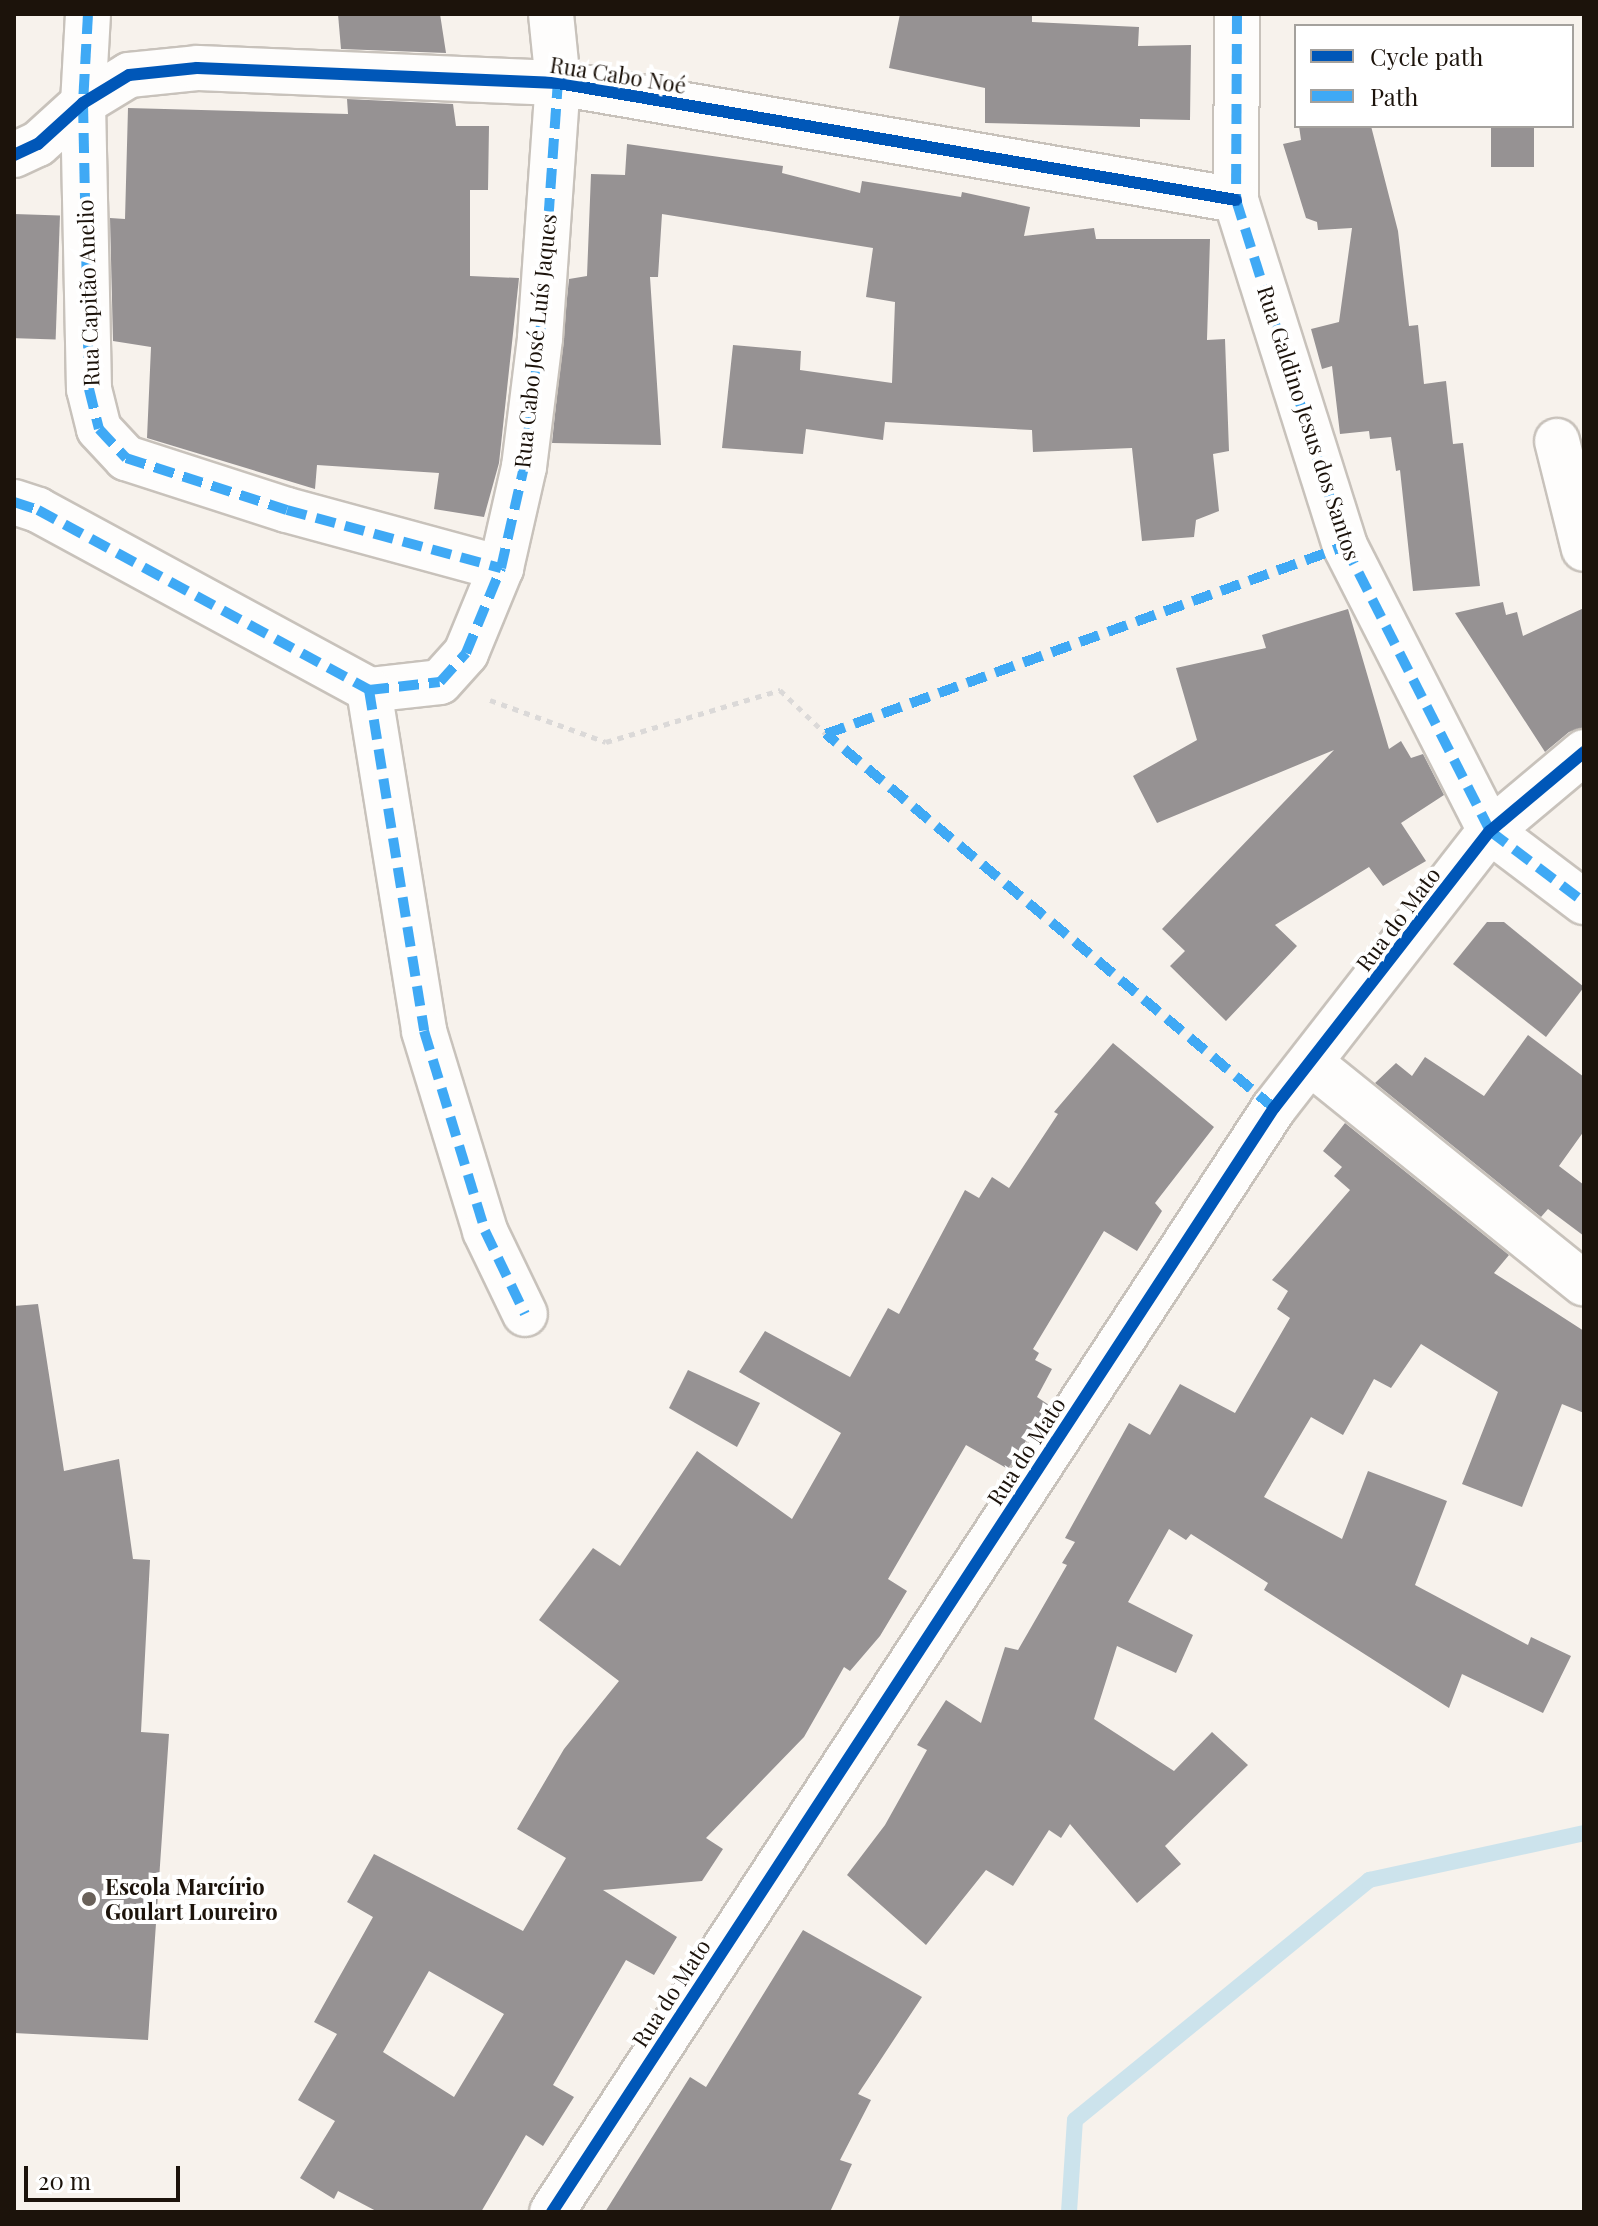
<!DOCTYPE html>
<meta charset="utf-8">
<style>
body{margin:0}
#map{position:relative;width:1598px;height:2226px;overflow:hidden;background:#f7f2ec;font-family:"Playfair Display",serif}
div>[style]{position:absolute}
.stream>*{height:16px;margin:-8px;padding:0 8px;transform-origin:8px;border-radius:8px;background:#cce3ec}
.building>*{inset:0;background:#969293;transform-origin:0 0}
.path>*{height:5px;margin-top:-2.5px;transform-origin:0;background:repeating-linear-gradient(90deg,#dbd9d8 0 6px,transparent 0 12px)}
.roads{filter:drop-shadow(2px 0 #c8c2bb) drop-shadow(-2px 0 #c8c2bb) drop-shadow(0 2px #c8c2bb) drop-shadow(0 -2px #c8c2bb)}
.minor>*{height:44px;margin:-22px;padding:0 22px;transform-origin:22px;border-radius:22px;background:#fefdfc}
.quiet>*{height:10px;margin-top:-5px;transform-origin:0;background:repeating-linear-gradient(90deg,#3fa9f5 0 20px,transparent 0 30px)}
.cycleway>*{height:12px;margin:-6px;padding:0 6px;transform-origin:6px;border-radius:6px;background:#0057b8}
.dots>*{width:22px;height:22px;translate:-50% -50%;box-sizing:border-box;border:4px solid #fff;border-radius:50%}
span{translate:-50% -50%;white-space:nowrap;text-align:center;line-height:1.15;-webkit-text-stroke:8px #fff;paint-order:stroke}
.street-label{font-size:22px;color:#1c130b}
.poi-label{font-size:22px;color:#1c130b;font-weight:700}
.left{translate:0 -50%;text-align:left}
.frame{position:absolute;inset:0;border:16px solid #1c130b;pointer-events:none}
.legend{position:absolute;left:1294px;top:24px;width:280px;height:104px;box-sizing:border-box;background:#fff;border:2px solid #a4a19d;margin:0;padding:10px 14px;list-style:none;font-size:24px;color:#1c130b}
.legend li{display:flex;align-items:center;gap:16px;height:40px}
.legend b{width:40px;border:2px solid #a4a19d}
.scale{position:absolute;left:24px;top:2166px;width:156px;height:36px;box-sizing:border-box;border:4px solid #1c130b;border-top:0;padding-left:10px;font-size:24px;line-height:28px;white-space:nowrap;color:#1c130b;-webkit-text-stroke:6px #fff;paint-order:stroke}
</style>
<div id="map">
<div class="stream">
<i style="left:1069px;top:2212px;width:92px;rotate:-86.3deg"></i>
<i style="left:1075px;top:2120px;width:380px;rotate:-39.2deg"></i>
<i style="left:1369px;top:1880px;width:220px;rotate:-12.3deg"></i>
</div>
<div class="building">
<i style="clip-path:polygon(338px 14px,440px 14px,446px 53px,341px 49px)"></i>
<i style="clip-path:polygon(900px 14px,1032px 14px,1032px 22px,1139px 27px,1138px 46px,1191px 45px,1190px 120px,1140px 119px,1140px 127px,985px 123px,985px 88px,889px 68px)"></i>
<i style="clip-path:polygon(347px 99px,453px 104px,456px 126px,489px 126px,488px 190px,470px 190px,470px 276px,519px 278px,499px 463px,484px 517px,434px 509px,439px 473px,317px 465px,315px 489px,147px 438px,151px 347px,113px 341px,110px 218px,125px 219px,128px 108px,348px 114px)"></i>
<i style="clip-path:polygon(1299px 126px,1371px 126px,1398px 231px,1409px 326px,1418px 325px,1424px 384px,1446px 381px,1453px 444px,1463px 443px,1480px 586px,1413px 591px,1400px 470px,1396px 471px,1391px 437px,1370px 439px,1369px 431px,1340px 434px,1332px 366px,1322px 369px,1311px 329px,1339px 322px,1352px 228px,1318px 230px,1317px 222px,1306px 218px,1283px 144px,1301px 140px)"></i>
<i style="left:1491px;top:126px;width:43px;height:41px"></i>
<i style="clip-path:polygon(627px 144px,783px 166px,782px 173px,860px 193px,862px 181px,961px 197px,962px 192px,1030px 207px,1024px 236px,1094px 228px,1096px 239px,1210px 239px,1207px 340px,1225px 339px,1229px 451px,1213px 454px,1219px 511px,1196px 520px,1194px 537px,1142px 541px,1132px 448px,1033px 452px,1032px 430px,885px 422px,883px 440px,806px 429px,803px 454px,722px 448px,733px 345px,801px 351px,800px 370px,892px 383px,895px 302px,866px 297px,873px 248px,662px 214px,658px 277px,650px 277px,661px 445px,552px 443px,569px 279px,587px 276px,591px 174px,625px 175px)"></i>
<i style="left:14px;top:214px;width:46px;height:124px;rotate:2deg"></i>
<i style="clip-path:polygon(1503px 602px,1506px 615px,1517px 612px,1523px 636px,1584px 608px,1584px 728px,1569px 732px,1545px 752px,1455px 613px)"></i>
<i style="clip-path:polygon(1348px 609px,1389px 749px,1401px 741px,1411px 758px,1423px 754px,1444px 795px,1401px 823px,1426px 861px,1383px 886px,1369px 867px,1275px 925px,1297px 946px,1226px 1021px,1170px 966px,1185px 951px,1162px 929px,1334px 750px,1157px 823px,1133px 776px,1197px 740px,1176px 668px,1266px 648px,1262px 635px)"></i>
<i style="clip-path:polygon(1487px 922px,1504px 922px,1584px 987px,1546px 1037px,1453px 964px)"></i>
<i style="clip-path:polygon(1528px 1035px,1584px 1077px,1584px 1131px,1559px 1166px,1584px 1185px,1584px 1236px,1548px 1209px,1541px 1217px,1375px 1083px,1396px 1063px,1412px 1076px,1425px 1057px,1484px 1096px)"></i>
<i style="clip-path:polygon(evenodd,1113px 1043px,1214px 1127px,1155px 1203px,1162px 1211px,1137px 1251px,1104px 1231px,1033px 1349px,1039px 1353px,1035px 1360px,1052px 1369px,1037px 1397px,1049px 1405px,1008px 1469px,966px 1445px,888px 1579px,907px 1591px,880px 1636px,850px 1671px,844px 1667px,804px 1737px,706px 1838px,723px 1849px,702px 1881px,603px 1890px,677px 1937px,654px 1975px,626px 1960px,553px 2085px,574px 2097px,543px 2146px,526px 2135px,481px 2212px,378px 2212px,338px 2191px,334px 2199px,300px 2178px,335px 2121px,298px 2100px,337px 2034px,314px 2022px,373px 1917px,347px 1902px,374px 1854px,523px 1931px,566px 1858px,517px 1829px,564px 1749px,619px 1681px,539px 1620px,593px 1548px,620px 1566px,697px 1451px,792px 1519px,841px 1433px,739px 1372px,765px 1331px,850px 1377px,888px 1308px,899px 1314px,965px 1190px,979px 1198px,992px 1177px,1009px 1188px,1058px 1114px,1054px 1112px,1113px 1043px,429px 1971px,504px 2014px,454px 2097px,383px 2052px,429px 1971px)"></i>
<i style="clip-path:polygon(1345px 1123px,1509px 1255px,1494px 1273px,1584px 1331px,1584px 1413px,1562px 1404px,1522px 1507px,1462px 1484px,1498px 1392px,1421px 1344px,1391px 1388px,1374px 1379px,1343px 1435px,1311px 1417px,1264px 1497px,1342px 1539px,1368px 1471px,1447px 1501px,1415px 1585px,1528px 1645px,1531px 1637px,1571px 1656px,1543px 1713px,1462px 1674px,1449px 1708px,1264px 1590px,1268px 1583px,1191px 1534px,1186px 1540px,1169px 1529px,1128px 1602px,1193px 1635px,1176px 1673px,1117px 1646px,1094px 1719px,1174px 1771px,1212px 1732px,1248px 1765px,1165px 1846px,1181px 1864px,1137px 1903px,1070px 1824px,1061px 1838px,1049px 1830px,1013px 1886px,986px 1870px,926px 1945px,847px 1875px,885px 1825px,927px 1750px,917px 1745px,946px 1700px,981px 1723px,1005px 1647px,1018px 1650px,1067px 1565px,1062px 1563px,1075px 1542px,1065px 1538px,1129px 1423px,1150px 1435px,1180px 1384px,1235px 1413px,1290px 1318px,1277px 1309px,1288px 1291px,1272px 1280px,1350px 1190px,1334px 1176px,1342px 1167px,1323px 1151px)"></i>
<i style="clip-path:polygon(38px 1304px,64px 1471px,119px 1459px,133px 1559px,150px 1560px,141px 1732px,169px 1734px,148px 2040px,14px 2033px,14px 1306px)"></i>
<i style="clip-path:polygon(688px 1370px,760px 1403px,737px 1447px,669px 1408px)"></i>
<i style="clip-path:polygon(803px 1930px,922px 1997px,858px 2094px,871px 2100px,840px 2160px,852px 2164px,830px 2212px,605px 2212px,690px 2077px,706px 2087px)"></i>
</div>
<div class="path">
<i style="left:490px;top:700px;width:123px;rotate:19.9deg"></i>
<i style="left:606px;top:742px;width:182px;rotate:-16.6deg"></i>
<i style="left:780px;top:690px;width:64px;rotate:43.7deg"></i>
</div>
<div class="roads">
<div class="minor">
<i style="left:88px;top:14px;width:89px;rotate:93.2deg"></i>
<i style="left:83px;top:103px;width:286px;rotate:88.8deg"></i>
<i style="left:89px;top:389px;width:41px;rotate:76deg"></i>
<i style="left:99px;top:429px;width:40px;rotate:47deg"></i>
<i style="left:126px;top:458px;width:169px;rotate:17.9deg"></i>
<i style="left:287px;top:510px;width:222px;rotate:15.2deg"></i>
<i style="left:1237px;top:14px;width:186px;rotate:90.3deg"></i>
<i style="left:1236px;top:200px;width:363px;rotate:72.5deg"></i>
<i style="left:1345px;top:546px;width:320px;rotate:63deg"></i>
<i style="left:1490px;top:831px;width:118px;rotate:37.1deg"></i>
<i style="left:14px;top:155px;width:26px;rotate:-25deg"></i>
<i style="left:38px;top:144px;width:61px;rotate:-42.3deg"></i>
<i style="left:83px;top:103px;width:54px;rotate:-31.3deg"></i>
<i style="left:129px;top:75px;width:68px;rotate:-5.9deg"></i>
<i style="left:197px;top:68px;width:361px;rotate:2.4deg"></i>
<i style="left:558px;top:83px;width:688px;rotate:9.79deg"></i>
<i style="left:1557px;top:441px;width:111px;rotate:76deg"></i>
<i style="left:14px;top:502px;width:25px;rotate:18deg"></i>
<i style="left:38px;top:510px;width:377px;rotate:28.5deg"></i>
<i style="left:369px;top:690px;width:71px;rotate:-6.4deg"></i>
<i style="left:440px;top:682px;width:39px;rotate:-48deg"></i>
<i style="left:466px;top:653px;width:92px;rotate:-67.6deg"></i>
<i style="left:501px;top:568px;width:104px;rotate:-77.2deg"></i>
<i style="left:524px;top:467px;width:130px;rotate:-82.9deg"></i>
<i style="left:540px;top:338px;width:256px;rotate:-86deg"></i>
<i style="left:558px;top:83px;width:69px;rotate:-95.8deg"></i>
<i style="left:369px;top:690px;width:345px;rotate:80.8deg"></i>
<i style="left:424px;top:1031px;width:209px;rotate:73deg"></i>
<i style="left:485px;top:1231px;width:92px;rotate:64.3deg"></i>
<i style="left:1313px;top:1065px;width:348px;rotate:38.9deg"></i>
<i style="left:552px;top:2212px;width:1319px;rotate:-56.82deg"></i>
<i style="left:1274px;top:1108px;width:351px;rotate:-52.1deg"></i>
<i style="left:1490px;top:831px;width:123px;rotate:-40deg"></i>
</div>
</div>
<div class="quiet">
<i style="left:88px;top:14px;width:89px;rotate:93.2deg"></i>
<i style="left:83px;top:103px;width:286px;rotate:88.8deg"></i>
<i style="left:89px;top:389px;width:41px;rotate:76deg"></i>
<i style="left:99px;top:429px;width:40px;rotate:47deg"></i>
<i style="left:126px;top:458px;width:169px;rotate:17.9deg"></i>
<i style="left:287px;top:510px;width:222px;rotate:15.2deg"></i>
<i style="left:1237px;top:14px;width:186px;rotate:90.3deg"></i>
<i style="left:1236px;top:200px;width:363px;rotate:72.5deg"></i>
<i style="left:1345px;top:546px;width:320px;rotate:63deg"></i>
<i style="left:1490px;top:831px;width:118px;rotate:37.1deg"></i>
<i style="left:14px;top:502px;width:25px;rotate:18deg"></i>
<i style="left:38px;top:510px;width:377px;rotate:28.5deg"></i>
<i style="left:369px;top:690px;width:71px;rotate:-6.4deg"></i>
<i style="left:440px;top:682px;width:39px;rotate:-48deg"></i>
<i style="left:466px;top:653px;width:92px;rotate:-67.6deg"></i>
<i style="left:501px;top:568px;width:104px;rotate:-77.2deg"></i>
<i style="left:524px;top:467px;width:130px;rotate:-82.9deg"></i>
<i style="left:540px;top:338px;width:256px;rotate:-86deg"></i>
<i style="left:369px;top:690px;width:345px;rotate:80.8deg"></i>
<i style="left:424px;top:1031px;width:209px;rotate:73deg"></i>
<i style="left:485px;top:1231px;width:92px;rotate:64.3deg"></i>
<i style="left:1274px;top:1108px;width:584px;rotate:-140.14deg"></i>
<i style="left:826px;top:734px;width:552px;rotate:-19.91deg"></i>
</div>
<div class="cycleway">
<i style="left:14px;top:155px;width:26px;rotate:-25deg"></i>
<i style="left:38px;top:144px;width:61px;rotate:-42.3deg"></i>
<i style="left:83px;top:103px;width:54px;rotate:-31.3deg"></i>
<i style="left:129px;top:75px;width:68px;rotate:-5.9deg"></i>
<i style="left:197px;top:68px;width:361px;rotate:2.4deg"></i>
<i style="left:558px;top:83px;width:688px;rotate:9.79deg"></i>
<i style="left:552px;top:2212px;width:1319px;rotate:-56.82deg"></i>
<i style="left:1274px;top:1108px;width:351px;rotate:-52.1deg"></i>
<i style="left:1490px;top:831px;width:123px;rotate:-40deg"></i>
</div>
<div class="dots">
<i style="left:89px;top:1899px;background:#69615a"></i>
</div>
<div class="street-label">
<span style="left:618px;top:75px;rotate:9deg">Rua Cabo Noé</span>
<span style="left:88px;top:293px;rotate:-92deg">Rua Capitão Anelio</span>
<span style="left:535px;top:341px;rotate:-84deg">Rua Cabo José Luís Jaques</span>
<span style="left:1309px;top:423px;rotate:72deg">Rua Galdino Jesus dos Santos</span>
<span style="left:1398px;top:919px;rotate:-53deg">Rua do Mato</span>
<span style="left:1026px;top:1451px;rotate:-57deg">Rua do Mato</span>
<span style="left:671px;top:1993px;rotate:-57deg">Rua do Mato</span>
</div>
<div class="poi-label">
<span class="left" style="left:105px;top:1899px">Escola Marcírio<br>Goulart Loureiro</span>
</div>
<div class="frame"></div>
<ul class="legend">
<li><b style="height:10px;background:#0057b8"></b>Cycle path</li>
<li><b style="height:10px;background:#3fa9f5"></b>Path</li>
</ul>
<div class="scale">20 m</div>
</div>
